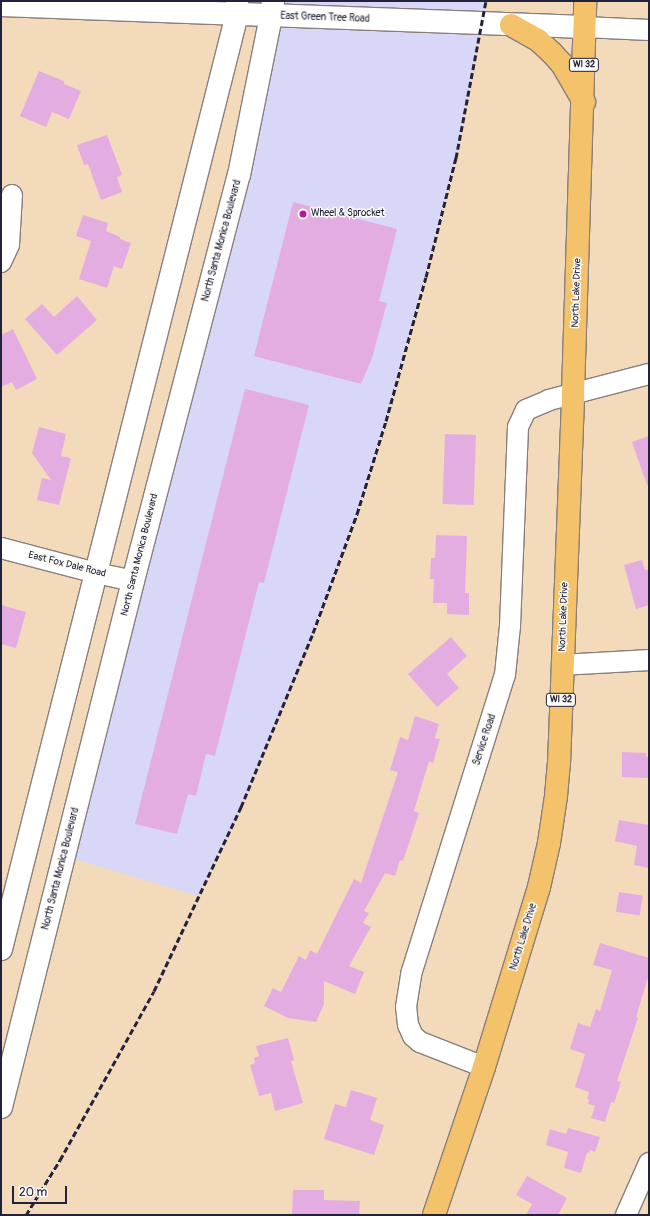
<!DOCTYPE html>
<style>
body{margin:0}
#map{position:relative;width:650px;height:1216px;overflow:hidden;background:#f2dabb;font-family:Pangolin,sans-serif}
div>[style]{position:absolute}
.built>*{inset:0;background:#d8d7f8}
.building>*{inset:0;background:#e4ade2;transform-origin:0 0}
.roads{filter:drop-shadow(1px 0 #8a7e7b) drop-shadow(-1px 0 #8a7e7b) drop-shadow(0 1px #8a7e7b) drop-shadow(0 -1px #8a7e7b)}
.minor>*{height:20px;margin:-10px;padding:0 10px;transform-origin:10px;border-radius:10px;background:#fff}
.tertiary>*{height:22px;margin:-11px;padding:0 11px;transform-origin:11px;border-radius:11px;background:#fff}
.primary>*{height:22px;margin:-11px;padding:0 11px;transform-origin:11px;border-radius:11px;background:#f3c26a}
.rail>*{height:3px;margin-top:-1.5px;transform-origin:0;background:repeating-linear-gradient(90deg,#22223b 0 6px,transparent 0 9px)}
.dots>*{width:11px;height:11px;translate:-50% -50%;box-sizing:border-box;border:2px solid #fdfcf7;border-radius:50%}
span{translate:-50% -50%;white-space:nowrap;text-align:center;line-height:1.15;-webkit-text-stroke:3px #fdfcf7;paint-order:stroke}
.shield-label span{padding:1px 3px;background:#fdfcf7;border:1px solid;border-radius:3px;-webkit-text-stroke-width:0}
.shield-label{font-size:9px;color:#22223b;font-weight:700}
.street-label{font-size:10px;color:#22223b}
.poi-label{font-size:10px;color:#22223b}
.left{translate:0 -50%;text-align:left}
.frame{position:absolute;inset:0;border:2px solid #22223b;pointer-events:none}
.scale{position:absolute;left:12px;top:1186px;width:55px;height:18px;box-sizing:border-box;border:2px solid #22223b;border-top:0;padding-left:5px;font-size:12px;line-height:14px;white-space:nowrap;color:#22223b;-webkit-text-stroke:3px #fdfcf7;paint-order:stroke}
</style>
<div id="map">
<div class="built">
<i style="clip-path:polygon(273px 1px,486px 1px,456px 158px,386px 421px,357px 514px,313px 633px,241px 807px,198px 896px,64px 856px)"></i>
</div>
<div class="building">
<i style="clip-path:polygon(39px 71px,64px 81px,64px 84px,81px 91px,69px 119px,52px 112px,46px 127px,20px 116px)"></i>
<i style="clip-path:polygon(107px 135px,122px 175px,117px 177px,122px 192px,101px 200px,88px 164px,84px 165px,77px 145px)"></i>
<i style="clip-path:polygon(293px 202px,397px 229px,379px 301px,387px 303px,372px 358px,361px 384px,254px 356px)"></i>
<i style="clip-path:polygon(83px 215px,108px 223px,106px 231px,120px 237px,120px 239px,131px 243px,122px 269px,114px 266px,107px 288px,79px 279px,91px 241px,76px 236px)"></i>
<i style="clip-path:polygon(77px 296px,97px 320px,57px 355px,25px 319px,42px 304px,54px 317px)"></i>
<i style="clip-path:polygon(13px 329px,37px 379px,16px 390px,12px 382px,1px 387px,1px 335px)"></i>
<i style="clip-path:polygon(245px 389px,309px 405px,264px 583px,259px 582px,215px 756px,206px 754px,196px 796px,188px 794px,177px 834px,135px 824px)"></i>
<i style="clip-path:polygon(39px 427px,66px 434px,61px 456px,71px 458px,59px 505px,37px 500px,42px 478px,51px 480px,32px 453px)"></i>
<i style="left:445px;top:434px;width:31px;height:70px;rotate:2deg"></i>
<i style="clip-path:polygon(649px 436px,649px 485px,647px 485px,632px 442px)"></i>
<i style="clip-path:polygon(436px 535px,467px 536px,465px 593px,469px 593px,469px 615px,447px 614px,447px 603px,433px 603px,434px 579px,430px 579px,431px 558px,435px 558px)"></i>
<i style="clip-path:polygon(642px 560px,645px 570px,649px 569px,649px 605px,636px 609px,624px 565px)"></i>
<i style="clip-path:polygon(1px 605px,26px 612px,16px 648px,1px 644px)"></i>
<i style="clip-path:polygon(451px 637px,467px 656px,447px 674px,459px 688px,437px 707px,408px 674px)"></i>
<i style="clip-path:polygon(415px 716px,439px 724px,435px 738px,440px 739px,433px 763px,429px 761px,414px 811px,419px 813px,403px 861px,400px 860px,395px 876px,385px 873px,364px 911px,369px 913px,363px 923px,371px 927px,349px 966px,364px 972px,355px 994px,324px 981px,324px 1004px,316px 1022px,288px 1018px,264px 1006px,273px 988px,281px 992px,299px 956px,306px 960px,310px 950px,317px 954px,354px 879px,361px 883px,398px 772px,390px 770px,400px 737px,408px 740px)"></i>
<i style="clip-path:polygon(622px 752px,646px 753px,646px 757px,649px 757px,649px 778px,622px 777px)"></i>
<i style="clip-path:polygon(619px 820px,649px 825px,649px 868px,634px 865px,637px 846px,615px 841px)"></i>
<i style="left:619px;top:892px;width:24px;height:20px;rotate:9deg"></i>
<i style="clip-path:polygon(600px 943px,649px 958px,649px 974px,636px 1017px,638px 1018px,617px 1081px,621px 1082px,614px 1103px,611px 1102px,605px 1122px,591px 1118px,595px 1106px,588px 1104px,589px 1099px,587px 1099px,589px 1092px,575px 1087px,585px 1054px,570px 1049px,578px 1023px,590px 1027px,596px 1009px,600px 1011px,612px 970px,593px 965px)"></i>
<i style="clip-path:polygon(288px 1038px,294px 1060px,291px 1061px,303px 1103px,275px 1111px,271px 1093px,259px 1096px,250px 1065px,255px 1063px,254px 1058px,259px 1056px,256px 1046px)"></i>
<i style="clip-path:polygon(351px 1090px,377px 1098px,370px 1120px,384px 1125px,374px 1155px,324px 1139px,335px 1104px,346px 1107px)"></i>
<i style="clip-path:polygon(568px 1128px,600px 1137px,595px 1152px,590px 1150px,589px 1153px,587px 1152px,581px 1173px,564px 1168px,568px 1152px,546px 1145px,550px 1129px,566px 1134px)"></i>
<i style="clip-path:polygon(527px 1176px,567px 1198px,558px 1215px,526px 1215px,532px 1204px,516px 1195px)"></i>
<i style="clip-path:polygon(293px 1190px,324px 1190px,324px 1200px,360px 1201px,359px 1215px,292px 1215px)"></i>
</div>
<div class="roads">
<div class="minor">
<i style="left:584px;top:27px;width:65px;rotate:2.6deg"></i>
<i style="left:1px;top:262px;width:19px;rotate:-65deg"></i>
<i style="left:9px;top:245px;width:50px;rotate:-86.6deg"></i>
<i style="left:1px;top:548px;width:98px;rotate:14.7deg"></i>
<i style="left:96px;top:573px;width:38px;rotate:12deg"></i>
<i style="left:562px;top:665px;width:87px;rotate:-3.3deg"></i>
<i style="left:484px;top:1067px;width:69px;rotate:-158.7deg"></i>
<i style="left:420px;top:1042px;width:9px;rotate:-139deg"></i>
<i style="left:413px;top:1036px;width:12px;rotate:-114deg"></i>
<i style="left:408px;top:1025px;width:18px;rotate:-96deg"></i>
<i style="left:406px;top:1007px;width:36px;rotate:-81deg"></i>
<i style="left:412px;top:971px;width:310px;rotate:-72.6deg"></i>
<i style="left:505px;top:675px;width:49px;rotate:-84.2deg"></i>
<i style="left:510px;top:626px;width:199px;rotate:-87.7deg"></i>
<i style="left:518px;top:427px;width:19px;rotate:-65deg"></i>
<i style="left:526px;top:410px;width:25px;rotate:-23deg"></i>
<i style="left:549px;top:400px;width:103px;rotate:-14.6deg"></i>
<i style="left:626px;top:1215px;width:57px;rotate:-66.1deg"></i>
</div>
<div class="tertiary">
<i style="left:1px;top:5px;width:583px;rotate:2.16deg"></i>
<i style="left:1px;top:949px;width:964px;rotate:-75.83deg"></i>
<i style="left:237px;top:14px;width:13px;rotate:-90deg"></i>
<i style="left:1px;top:1107px;width:542px;rotate:-75.91deg"></i>
<i style="left:133px;top:581px;width:420px;rotate:-75.4deg"></i>
<i style="left:239px;top:175px;width:162px;rotate:-78.6deg"></i>
<i style="left:271px;top:16px;width:15px;rotate:-82deg"></i>
</div>
<div class="primary">
<i style="left:511px;top:25px;width:31px;rotate:29deg"></i>
<i style="left:538px;top:40px;width:19px;rotate:43deg"></i>
<i style="left:552px;top:53px;width:15px;rotate:48deg"></i>
<i style="left:562px;top:64px;width:44px;rotate:59.9deg"></i>
<i style="left:434px;top:1215px;width:156px;rotate:-71.3deg"></i>
<i style="left:484px;top:1067px;width:188px;rotate:-73deg"></i>
<i style="left:539px;top:887px;width:45px;rotate:-77.2deg"></i>
<i style="left:549px;top:843px;width:48px;rotate:-81.5deg"></i>
<i style="left:556px;top:796px;width:32px;rotate:-85deg"></i>
<i style="left:559px;top:764px;width:371px;rotate:-87.8deg"></i>
<i style="left:573px;top:393px;width:392px;rotate:-88.2deg"></i>
</div>
</div>
<div class="rail">
<i style="left:26px;top:1215px;width:65px;rotate:-58.3deg"></i>
<i style="left:60px;top:1160px;width:193px;rotate:-60.9deg"></i>
<i style="left:154px;top:991px;width:204px;rotate:-64.7deg"></i>
<i style="left:241px;top:807px;width:188px;rotate:-67.5deg"></i>
<i style="left:313px;top:633px;width:127px;rotate:-69.7deg"></i>
<i style="left:357px;top:514px;width:97px;rotate:-72.7deg"></i>
<i style="left:386px;top:421px;width:149px;rotate:-74.5deg"></i>
<i style="left:426px;top:277px;width:123px;rotate:-75.9deg"></i>
<i style="left:456px;top:158px;width:160px;rotate:-79.2deg"></i>
</div>
<div class="dots">
<i style="left:303px;top:214px;background:#b5179e"></i>
</div>
<div class="shield-label">
<span style="left:584px;top:65px">WI 32</span>
<span style="left:561px;top:700px">WI 32</span>
</div>
<div class="street-label">
<span style="left:325px;top:18px;rotate:2deg">East Green Tree Road</span>
<span style="left:222px;top:241px;rotate:-75deg">North Santa Monica Boulevard</span>
<span style="left:577px;top:293px;rotate:-88deg">North Lake Drive</span>
<span style="left:140px;top:555px;rotate:-76deg">North Santa Monica Boulevard</span>
<span style="left:67px;top:565px;rotate:14deg">East Fox Dale Road</span>
<span style="left:564px;top:617px;rotate:-88deg">North Lake Drive</span>
<span style="left:485px;top:740px;rotate:-72deg">Service Road</span>
<span style="left:61px;top:869px;rotate:-76deg">North Santa Monica Boulevard</span>
<span style="left:524px;top:937px;rotate:-73deg">North Lake Drive</span>
</div>
<div class="poi-label">
<span class="left" style="left:311px;top:214px">Wheel &amp; Sprocket</span>
</div>
<div class="frame"></div>
<div class="scale">20 m</div>
</div>
